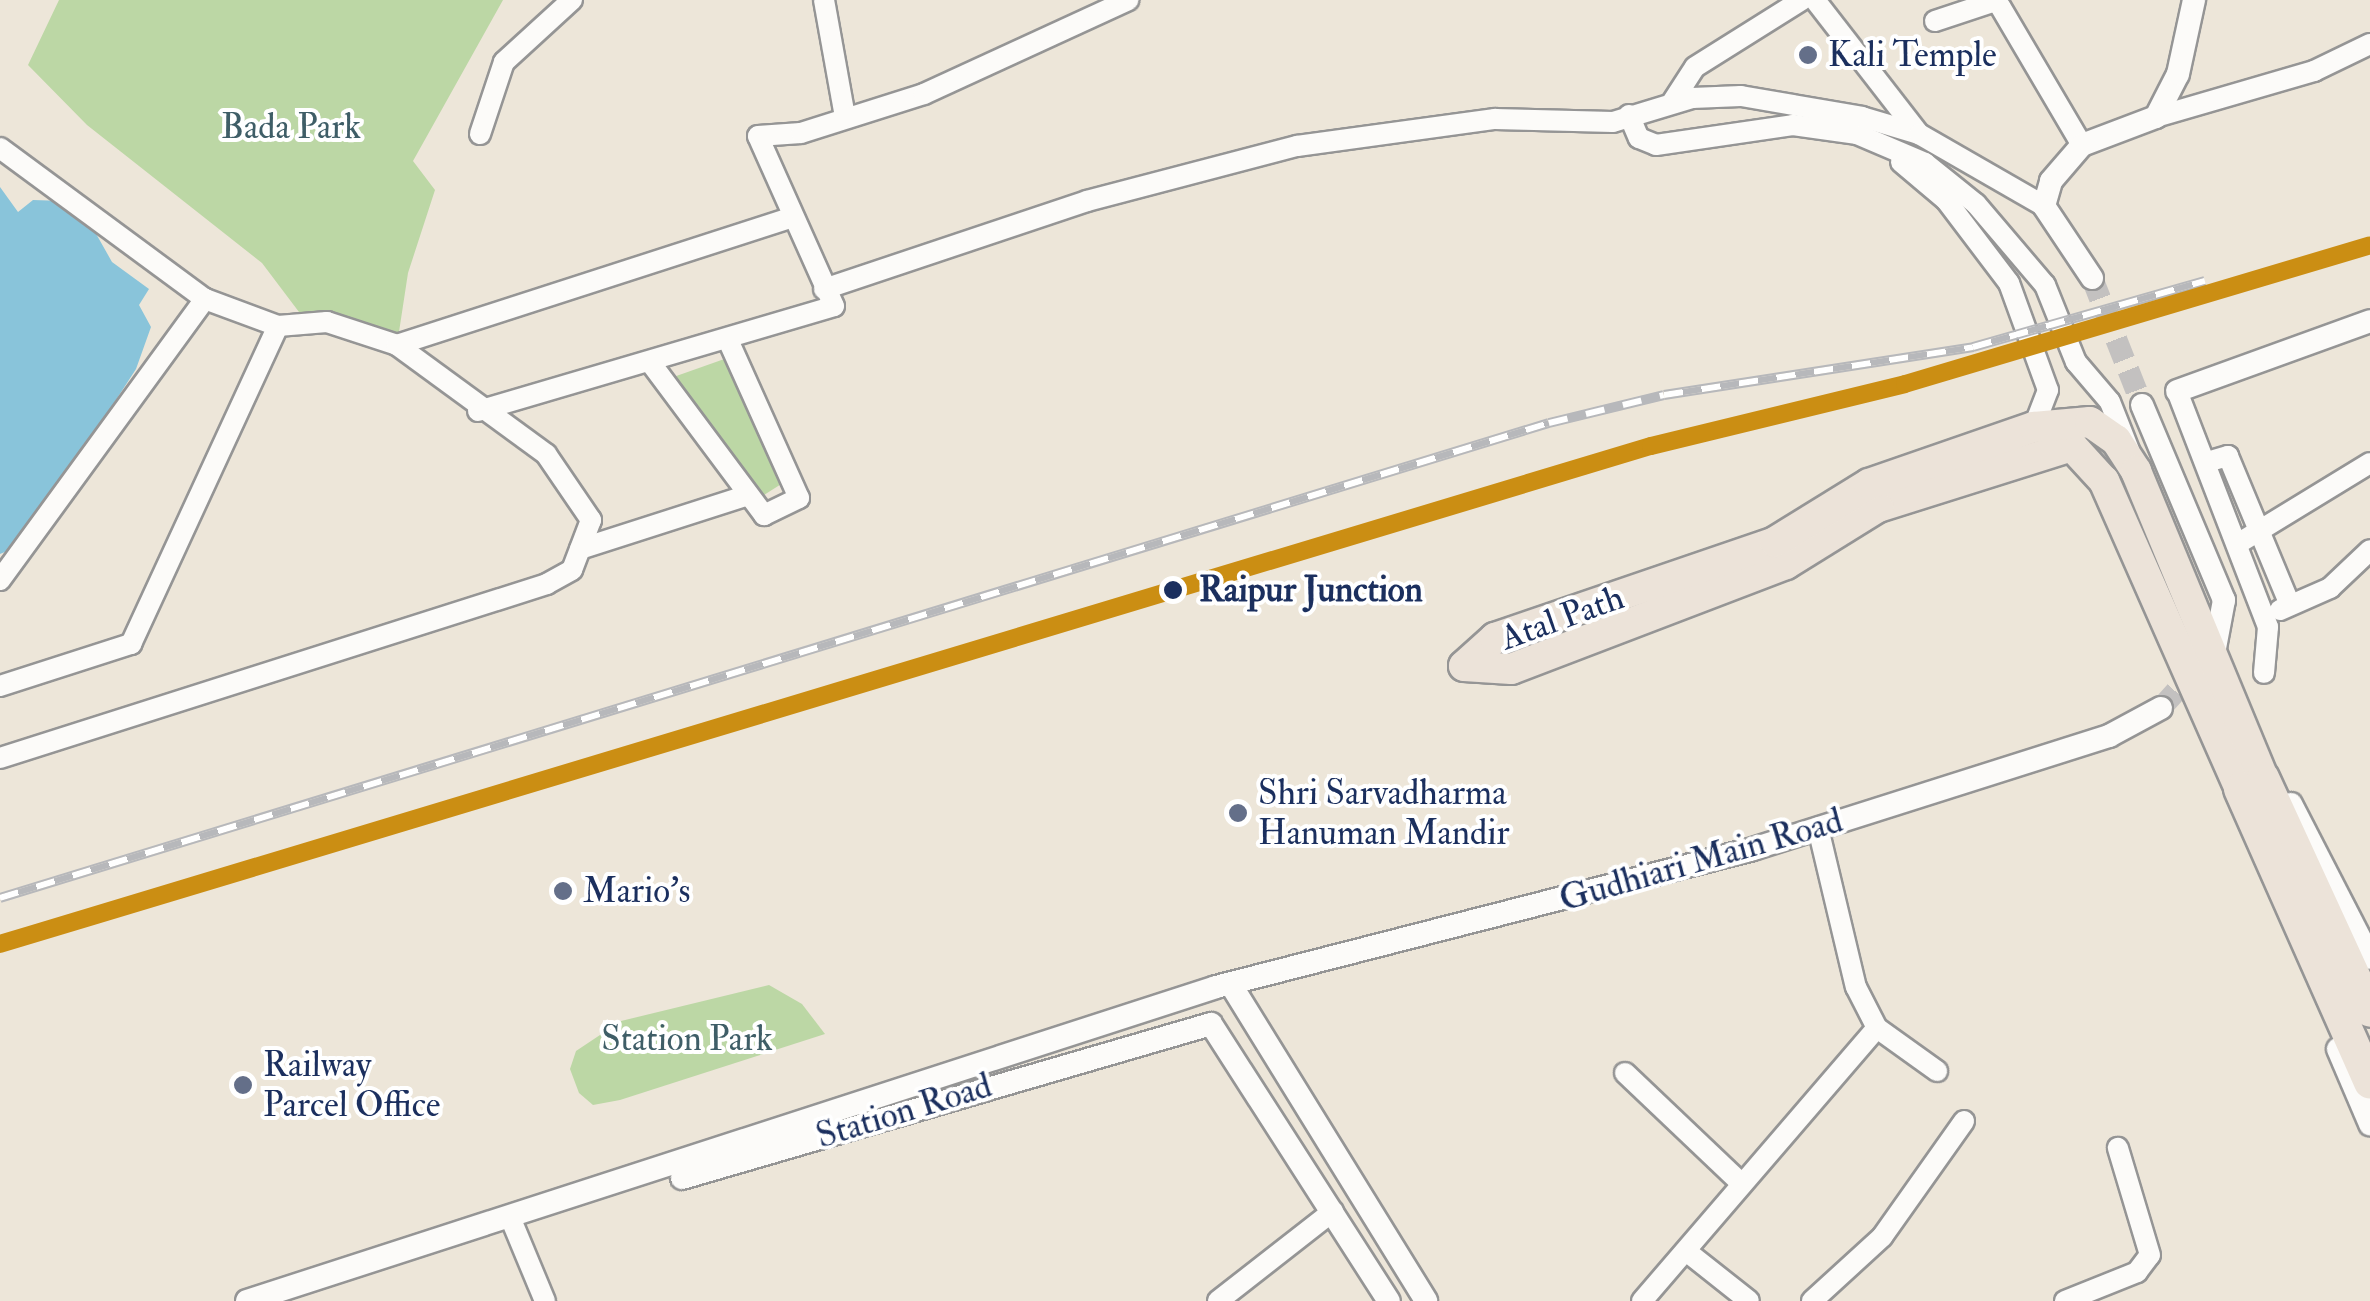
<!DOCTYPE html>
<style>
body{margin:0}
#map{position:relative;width:2370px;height:1301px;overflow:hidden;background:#ede6d9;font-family:"IM FELL Double Pica",serif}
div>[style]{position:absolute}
.green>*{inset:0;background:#bcd7a5}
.water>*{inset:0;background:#89c4da}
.tertiary-tunnel>*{height:22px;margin-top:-11px;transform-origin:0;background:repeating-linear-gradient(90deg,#c3c1c0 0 22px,transparent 0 33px)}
.roads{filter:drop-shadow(2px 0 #959595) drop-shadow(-2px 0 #959595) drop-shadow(0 2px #959595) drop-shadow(0 -2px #959595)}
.minor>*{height:20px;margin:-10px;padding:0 10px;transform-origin:10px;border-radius:10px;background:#fcfbf9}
.tertiary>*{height:22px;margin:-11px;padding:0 11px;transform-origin:11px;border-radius:11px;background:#fcfbf9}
.primary>*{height:30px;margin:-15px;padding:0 15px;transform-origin:15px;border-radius:15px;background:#ece3d9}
.trunk>*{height:32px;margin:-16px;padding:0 16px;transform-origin:16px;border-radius:16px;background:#ece3d9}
.rail>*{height:10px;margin-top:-5px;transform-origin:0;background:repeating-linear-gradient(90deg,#fff 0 19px,#b7b8bb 0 38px);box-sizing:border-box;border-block:2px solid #b7b8bb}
.rail-1>*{height:18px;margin:-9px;padding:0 9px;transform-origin:9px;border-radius:9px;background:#cb8e13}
.dots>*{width:28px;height:28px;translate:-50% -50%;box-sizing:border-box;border:5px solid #fff;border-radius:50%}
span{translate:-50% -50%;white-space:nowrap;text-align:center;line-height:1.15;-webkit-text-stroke:8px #fff;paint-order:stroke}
.poi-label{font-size:35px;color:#1b2f5e}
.left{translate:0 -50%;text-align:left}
.park-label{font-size:35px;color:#3f5e67}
.stop-label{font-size:35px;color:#1b2f5e;font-weight:700}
.street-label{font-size:35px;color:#1b2f5e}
</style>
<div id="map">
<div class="green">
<i style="clip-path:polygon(59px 0,503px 0,413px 161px,435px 190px,408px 273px,397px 345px,330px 313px,299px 312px,262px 263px,87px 125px,28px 65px)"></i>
<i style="clip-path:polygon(730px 357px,786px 481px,761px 497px,665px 380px)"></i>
<i style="clip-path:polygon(769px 985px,802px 1004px,825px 1034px,620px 1100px,593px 1105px,579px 1093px,570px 1069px,576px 1051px,621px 1021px)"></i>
</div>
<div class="water">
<i style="clip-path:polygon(0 187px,18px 212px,33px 200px,63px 201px,90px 223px,112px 262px,149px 289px,139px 305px,151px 327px,136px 369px,22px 545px,0 554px)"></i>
</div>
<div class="tertiary-tunnel">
<i style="left:2092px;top:278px;width:136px;rotate:68.5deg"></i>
<i style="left:2161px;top:708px;width:57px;rotate:-47.9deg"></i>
</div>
<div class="roads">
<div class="minor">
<i style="left:824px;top:0;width:119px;rotate:79.8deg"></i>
<i style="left:1815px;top:0;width:170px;rotate:52.2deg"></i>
<i style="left:2000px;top:6px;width:161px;rotate:59.5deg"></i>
<i style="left:1935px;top:21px;width:66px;rotate:-18.4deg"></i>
<i style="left:1673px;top:101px;width:40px;rotate:-57.1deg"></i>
<i style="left:1695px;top:67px;width:126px;rotate:-32.1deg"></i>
<i style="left:1629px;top:115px;width:25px;rotate:67deg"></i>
<i style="left:1639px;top:138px;width:18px;rotate:22deg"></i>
<i style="left:1656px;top:145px;width:138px;rotate:-8.3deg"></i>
<i style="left:1793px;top:125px;width:65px;rotate:8deg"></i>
<i style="left:1857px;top:134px;width:74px;rotate:23.1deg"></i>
<i style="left:1925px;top:163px;width:65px;rotate:38.8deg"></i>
<i style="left:1976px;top:204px;width:106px;rotate:49.6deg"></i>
<i style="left:2045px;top:285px;width:83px;rotate:68.1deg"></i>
<i style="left:2076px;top:362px;width:52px;rotate:49.6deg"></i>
<i style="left:2110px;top:402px;width:52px;rotate:68.4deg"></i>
<i style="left:2156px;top:117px;width:165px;rotate:-16.2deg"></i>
<i style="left:2314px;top:71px;width:62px;rotate:-25.7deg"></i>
<i style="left:480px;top:134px;width:76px;rotate:-71.6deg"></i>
<i style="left:504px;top:62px;width:92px;rotate:-42.4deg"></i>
<i style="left:0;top:148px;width:255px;rotate:36.4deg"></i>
<i style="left:205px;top:299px;width:78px;rotate:20.3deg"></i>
<i style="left:278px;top:326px;width:49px;rotate:-4.7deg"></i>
<i style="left:327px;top:322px;width:74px;rotate:18.2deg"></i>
<i style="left:397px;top:345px;width:185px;rotate:36.2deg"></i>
<i style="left:546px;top:454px;width:80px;rotate:55.7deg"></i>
<i style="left:591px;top:520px;width:53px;rotate:110.8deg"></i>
<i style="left:572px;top:570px;width:29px;rotate:151deg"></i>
<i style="left:547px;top:584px;width:574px;rotate:162.35deg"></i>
<i style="left:1901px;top:162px;width:59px;rotate:40.2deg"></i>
<i style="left:1946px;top:200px;width:104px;rotate:52.8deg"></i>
<i style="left:2009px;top:283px;width:114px;rotate:70deg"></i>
<i style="left:2048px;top:390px;width:40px;rotate:111deg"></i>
<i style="left:824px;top:289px;width:277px;rotate:-18.5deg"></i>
<i style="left:1087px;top:201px;width:217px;rotate:-14.7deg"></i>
<i style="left:1297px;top:146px;width:200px;rotate:-7.8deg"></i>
<i style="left:1495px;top:119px;width:118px;rotate:1.5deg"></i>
<i style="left:1613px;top:122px;width:83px;rotate:-16.9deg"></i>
<i style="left:1692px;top:98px;width:49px;rotate:-2.3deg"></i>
<i style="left:1741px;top:96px;width:123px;rotate:9.8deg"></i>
<i style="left:1862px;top:117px;width:59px;rotate:16.6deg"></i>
<i style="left:1919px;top:134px;width:144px;rotate:29.9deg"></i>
<i style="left:397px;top:345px;width:416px;rotate:-17.9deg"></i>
<i style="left:650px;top:362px;width:191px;rotate:53.3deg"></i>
<i style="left:764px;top:515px;width:39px;rotate:-26deg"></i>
<i style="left:799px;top:498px;width:173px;rotate:-114.2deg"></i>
<i style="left:2177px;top:391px;width:253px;rotate:68.9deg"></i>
<i style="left:2268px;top:627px;width:46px;rotate:95deg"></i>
<i style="left:478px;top:411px;width:371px;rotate:-16.4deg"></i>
<i style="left:834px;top:306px;width:186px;rotate:-114.1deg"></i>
<i style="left:758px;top:136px;width:43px;rotate:-4deg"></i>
<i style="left:801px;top:133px;width:129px;rotate:-17.6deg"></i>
<i style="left:924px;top:94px;width:225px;rotate:-24.7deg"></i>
<i style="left:2207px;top:462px;width:22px;rotate:-16deg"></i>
<i style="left:2228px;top:456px;width:161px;rotate:67.4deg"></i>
<i style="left:2239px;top:543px;width:153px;rotate:-31.4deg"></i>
<i style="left:580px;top:549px;width:176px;rotate:-17.8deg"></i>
<i style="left:0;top:580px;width:348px;rotate:-53.9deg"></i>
<i style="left:2280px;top:610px;width:55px;rotate:-23.7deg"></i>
<i style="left:2330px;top:588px;width:55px;rotate:-43.5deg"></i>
<i style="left:0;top:686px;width:138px;rotate:-17.8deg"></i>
<i style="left:131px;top:644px;width:350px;rotate:-65.2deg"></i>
<i style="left:1818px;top:828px;width:163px;rotate:76.6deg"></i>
<i style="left:1856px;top:987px;width:46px;rotate:62.9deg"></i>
<i style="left:1877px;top:1028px;width:74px;rotate:35.6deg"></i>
<i style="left:1625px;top:1073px;width:161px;rotate:43.5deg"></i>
<i style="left:510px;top:1217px;width:91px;rotate:67.4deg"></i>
<i style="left:1686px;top:1251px;width:80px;rotate:38.4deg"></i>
<i style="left:1218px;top:1301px;width:146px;rotate:-38deg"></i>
<i style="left:1642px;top:1301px;width:360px;rotate:-49.3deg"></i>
<i style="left:1812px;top:1301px;width:95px;rotate:-42.4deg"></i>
<i style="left:1882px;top:1237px;width:142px;rotate:-54.7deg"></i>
<i style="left:2065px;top:1301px;width:78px;rotate:-21.9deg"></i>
<i style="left:2137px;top:1272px;width:21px;rotate:-53deg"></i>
<i style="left:2150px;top:1255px;width:112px;rotate:-106.7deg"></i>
</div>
<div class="tertiary">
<i style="left:2092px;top:278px;width:87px;rotate:-123.7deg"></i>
<i style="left:2044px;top:206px;width:26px;rotate:-74deg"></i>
<i style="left:2051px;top:181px;width:48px;rotate:-49.3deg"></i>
<i style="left:2082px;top:145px;width:79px;rotate:-20.7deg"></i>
<i style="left:2156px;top:117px;width:48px;rotate:-62.9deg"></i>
<i style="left:2178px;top:74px;width:76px;rotate:-77.8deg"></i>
<i style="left:2177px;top:391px;width:205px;rotate:-19.9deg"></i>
<i style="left:2142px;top:405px;width:212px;rotate:67.2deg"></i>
<i style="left:2224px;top:600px;width:49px;rotate:100.6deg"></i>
<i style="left:2291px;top:804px;width:173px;rotate:62.8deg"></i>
<i style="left:1233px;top:988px;width:368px;rotate:58.3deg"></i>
<i style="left:2338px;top:1049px;width:82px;rotate:66.9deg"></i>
<i style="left:682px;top:1178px;width:551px;rotate:-16.23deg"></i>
<i style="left:1211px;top:1024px;width:329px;rotate:57.3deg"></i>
<i style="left:247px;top:1301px;width:1019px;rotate:-17.95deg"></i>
<i style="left:1216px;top:987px;width:554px;rotate:-14.41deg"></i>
<i style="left:1753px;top:849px;width:374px;rotate:-17.6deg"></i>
<i style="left:2109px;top:736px;width:59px;rotate:-28.3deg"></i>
</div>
<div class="primary">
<i style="left:2240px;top:789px;width:337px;rotate:-113.8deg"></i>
<i style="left:2104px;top:481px;width:47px;rotate:-132.4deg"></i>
<i style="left:2072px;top:446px;width:203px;rotate:162.5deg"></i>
<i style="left:1878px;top:507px;width:108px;rotate:148.2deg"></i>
<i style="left:1786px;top:564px;width:294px;rotate:159.1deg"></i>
<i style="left:1511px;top:669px;width:47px;rotate:-176.3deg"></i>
<i style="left:1464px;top:666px;width:42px;rotate:-42.1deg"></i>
<i style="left:1495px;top:638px;width:296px;rotate:-18.9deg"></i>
<i style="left:1775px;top:542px;width:110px;rotate:-31.7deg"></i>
<i style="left:1869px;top:484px;width:175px;rotate:-19.1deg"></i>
<i style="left:2034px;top:427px;width:56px;rotate:-5.1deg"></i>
<i style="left:2090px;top:422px;width:32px;rotate:35deg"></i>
<i style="left:2116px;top:440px;width:37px;rotate:57deg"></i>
<i style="left:2136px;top:471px;width:332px;rotate:67.5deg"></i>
</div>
<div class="trunk">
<i style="left:2263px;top:778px;width:256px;rotate:65.3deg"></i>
<i style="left:2240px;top:789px;width:321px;rotate:66.1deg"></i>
</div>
</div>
<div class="rail">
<i style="left:0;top:898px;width:1620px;rotate:-17.05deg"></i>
<i style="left:1549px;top:423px;width:118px;rotate:-13.7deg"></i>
<i style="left:1664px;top:395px;width:313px;rotate:-8.8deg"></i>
<i style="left:1973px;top:347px;width:241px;rotate:-15.9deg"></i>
</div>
<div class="rail-1">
<i style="left:0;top:944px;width:1724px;rotate:-16.79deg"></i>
<i style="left:1651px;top:446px;width:261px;rotate:-13.7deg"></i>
<i style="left:1905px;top:384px;width:485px;rotate:-16.6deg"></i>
</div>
<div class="dots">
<i style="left:1808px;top:55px;background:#646f89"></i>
<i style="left:1173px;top:590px;background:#1b2f5e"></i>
<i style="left:1238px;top:813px;background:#646f89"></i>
<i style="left:563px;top:891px;background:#646f89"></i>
<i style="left:243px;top:1085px;background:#646f89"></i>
</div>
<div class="poi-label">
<span class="left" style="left:1828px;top:55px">Kali Temple</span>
<span class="left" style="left:1258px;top:813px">Shri Sarvadharma<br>Hanuman Mandir</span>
<span class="left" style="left:583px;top:891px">Mario's</span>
<span class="left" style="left:263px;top:1085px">Railway<br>Parcel Office</span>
</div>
<div class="park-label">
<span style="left:291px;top:127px">Bada Park</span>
<span style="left:687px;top:1039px">Station Park</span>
</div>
<div class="stop-label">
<span class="left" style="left:1199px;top:590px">Raipur Junction</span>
</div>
<div class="street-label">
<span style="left:1562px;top:618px;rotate:-20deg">Atal Path</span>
<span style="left:1701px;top:860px;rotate:-16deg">Gudhiari Main Road</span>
<span style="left:904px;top:1111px;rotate:-17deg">Station Road</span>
</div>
</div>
